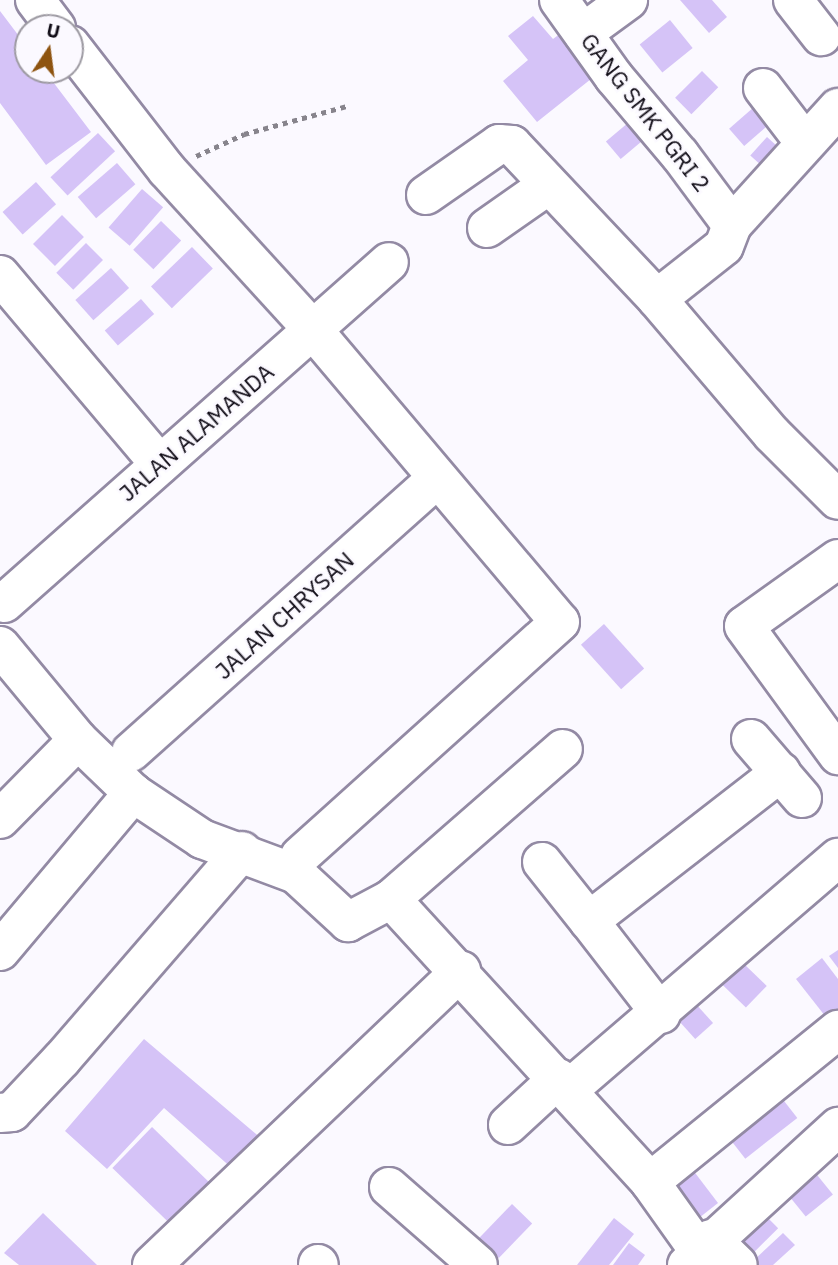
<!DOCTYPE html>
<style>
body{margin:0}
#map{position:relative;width:838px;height:1265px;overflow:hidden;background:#fbf9ff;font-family:"IBM Plex Sans",sans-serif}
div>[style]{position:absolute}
.building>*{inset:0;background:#d5c3f7;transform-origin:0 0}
.path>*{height:4.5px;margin-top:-2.25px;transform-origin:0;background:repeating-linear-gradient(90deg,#87848c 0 5px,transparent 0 10px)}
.roads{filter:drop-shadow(2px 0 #938aa4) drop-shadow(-2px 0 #938aa4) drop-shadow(0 2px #938aa4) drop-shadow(0 -2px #938aa4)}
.minor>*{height:38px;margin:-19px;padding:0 19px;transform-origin:19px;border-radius:19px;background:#fff}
span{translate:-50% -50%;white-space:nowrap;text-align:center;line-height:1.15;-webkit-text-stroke:5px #fbf9ff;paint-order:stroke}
.street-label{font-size:23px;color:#100c16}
.north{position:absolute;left:14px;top:14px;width:70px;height:70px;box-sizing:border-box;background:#fbf9ff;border:2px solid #9d9aa2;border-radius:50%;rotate:13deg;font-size:19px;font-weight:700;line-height:28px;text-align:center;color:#100c16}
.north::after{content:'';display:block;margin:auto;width:24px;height:32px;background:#8e5410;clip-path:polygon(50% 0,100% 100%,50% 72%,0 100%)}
</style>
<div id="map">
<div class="building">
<i style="clip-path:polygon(680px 0,712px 0,727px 17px,709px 33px)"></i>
<i style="clip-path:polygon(0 11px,28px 48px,28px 70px,44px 70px,91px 132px,46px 165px,0 103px)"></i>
<i style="clip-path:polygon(533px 16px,553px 39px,561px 33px,596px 75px,537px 122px,503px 81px,528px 60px,508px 36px)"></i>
<i style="left:670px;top:20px;width:36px;height:39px;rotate:51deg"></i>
<i style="left:702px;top:71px;width:23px;height:38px;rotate:45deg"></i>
<i style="left:754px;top:107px;width:23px;height:33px;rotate:49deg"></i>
<i style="left:635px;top:117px;width:23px;height:38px;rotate:50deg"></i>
<i style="left:98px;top:133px;width:25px;height:65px;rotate:47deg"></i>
<i style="left:767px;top:137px;width:15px;height:25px;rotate:42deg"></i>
<i style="left:117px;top:163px;width:28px;height:52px;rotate:49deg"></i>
<i style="left:36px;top:182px;width:30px;height:45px;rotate:48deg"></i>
<i style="left:142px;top:189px;width:28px;height:51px;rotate:41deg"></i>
<i style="left:62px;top:215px;width:31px;height:41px;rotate:45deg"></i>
<i style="left:161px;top:221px;width:28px;height:40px;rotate:44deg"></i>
<i style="left:86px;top:243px;width:24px;height:42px;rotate:45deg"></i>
<i style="left:192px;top:247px;width:30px;height:57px;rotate:46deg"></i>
<i style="left:111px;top:268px;width:27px;height:48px;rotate:48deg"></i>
<i style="left:141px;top:299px;width:20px;height:48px;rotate:49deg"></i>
<i style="left:604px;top:624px;width:60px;height:31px;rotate:48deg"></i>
<i style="clip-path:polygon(838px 950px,838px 968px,829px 956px)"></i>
<i style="clip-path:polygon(822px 958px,838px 979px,838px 1014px,829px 1021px,796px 979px)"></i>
<i style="left:743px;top:963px;width:33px;height:30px;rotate:44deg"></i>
<i style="left:695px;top:1003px;width:27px;height:24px;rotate:48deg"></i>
<i style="clip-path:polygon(144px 1039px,263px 1140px,234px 1170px,164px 1108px,107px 1169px,65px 1131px)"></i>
<i style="left:777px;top:1092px;width:33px;height:66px;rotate:52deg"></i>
<i style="left:152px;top:1127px;width:91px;height:57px;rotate:44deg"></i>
<i style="clip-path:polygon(686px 1161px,718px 1203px,690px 1225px,664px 1178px)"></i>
<i style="left:809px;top:1165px;width:38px;height:35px;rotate:51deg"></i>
<i style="left:512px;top:1204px;width:28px;height:48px;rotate:44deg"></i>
<i style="clip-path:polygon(43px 1213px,97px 1265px,19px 1265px,4px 1253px)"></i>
<i style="left:764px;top:1214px;width:20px;height:45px;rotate:45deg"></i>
<i style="clip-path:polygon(614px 1218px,634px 1234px,609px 1265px,577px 1265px)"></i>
<i style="clip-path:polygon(783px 1233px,795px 1245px,773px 1265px,759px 1265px,754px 1260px)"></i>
<i style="clip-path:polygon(629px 1243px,645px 1255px,638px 1265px,613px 1265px)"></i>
</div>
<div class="path">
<i style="left:196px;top:156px;width:53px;rotate:-24.6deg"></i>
<i style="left:244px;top:134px;width:107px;rotate:-15.2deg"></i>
</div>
<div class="roads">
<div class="minor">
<i style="left:35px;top:0;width:35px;rotate:53deg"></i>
<i style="left:559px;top:0;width:95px;rotate:54.5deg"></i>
<i style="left:614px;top:77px;width:102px;rotate:49.8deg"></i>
<i style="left:680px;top:155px;width:87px;rotate:53.4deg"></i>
<i style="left:793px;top:0;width:46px;rotate:52.1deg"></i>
<i style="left:583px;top:33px;width:56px;rotate:-36.3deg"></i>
<i style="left:70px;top:45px;width:158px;rotate:52.2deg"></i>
<i style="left:167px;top:170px;width:217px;rotate:47.6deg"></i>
<i style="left:313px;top:330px;width:382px;rotate:49.8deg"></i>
<i style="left:560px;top:622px;width:350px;rotate:138deg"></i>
<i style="left:763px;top:88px;width:69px;rotate:52.6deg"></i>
<i style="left:426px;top:195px;width:89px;rotate:-34.9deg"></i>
<i style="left:499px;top:144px;width:13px;rotate:4deg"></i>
<i style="left:512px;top:145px;width:212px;rotate:46.7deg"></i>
<i style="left:657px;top:299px;width:177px;rotate:49.6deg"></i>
<i style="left:772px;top:434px;width:93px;rotate:45deg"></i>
<i style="left:487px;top:228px;width:73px;rotate:-35deg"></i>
<i style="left:0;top:275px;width:248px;rotate:49.8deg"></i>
<i style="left:657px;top:299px;width:85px;rotate:-38.3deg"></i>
<i style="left:724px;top:246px;width:22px;rotate:-69deg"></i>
<i style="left:732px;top:225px;width:158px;rotate:-47.8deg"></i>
<i style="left:838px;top:559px;width:115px;rotate:144.5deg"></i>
<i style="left:744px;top:626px;width:160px;rotate:53.9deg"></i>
<i style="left:4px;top:603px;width:514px;rotate:-41.53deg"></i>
<i style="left:0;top:646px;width:122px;rotate:50.3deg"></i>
<i style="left:78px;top:740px;width:76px;rotate:43.9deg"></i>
<i style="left:133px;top:793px;width:83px;rotate:33.7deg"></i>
<i style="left:202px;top:839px;width:100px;rotate:20.4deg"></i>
<i style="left:296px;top:874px;width:71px;rotate:42.7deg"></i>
<i style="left:348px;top:922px;width:49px;rotate:-28.1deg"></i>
<i style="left:391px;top:899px;width:228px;rotate:-41.1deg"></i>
<i style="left:751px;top:739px;width:78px;rotate:49.2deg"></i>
<i style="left:131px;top:752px;width:409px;rotate:-41.8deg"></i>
<i style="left:0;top:819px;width:111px;rotate:-45.4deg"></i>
<i style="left:542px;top:862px;width:75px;rotate:51.5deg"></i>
<i style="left:391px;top:899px;width:384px;rotate:47.5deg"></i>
<i style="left:650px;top:1182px;width:85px;rotate:54.6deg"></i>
<i style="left:0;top:951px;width:207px;rotate:-49.9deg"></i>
<i style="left:661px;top:1014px;width:118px;rotate:-127.7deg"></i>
<i style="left:589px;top:921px;width:243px;rotate:-37.8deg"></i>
<i style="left:568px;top:1090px;width:356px;rotate:-40.7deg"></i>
<i style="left:0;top:1113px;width:12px;rotate:-5deg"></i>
<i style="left:12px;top:1112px;width:73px;rotate:-46.7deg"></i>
<i style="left:62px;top:1059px;width:275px;rotate:-49.1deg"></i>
<i style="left:508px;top:1125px;width:69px;rotate:-42.7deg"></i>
<i style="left:650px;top:1182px;width:242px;rotate:-39deg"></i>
<i style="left:389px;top:1187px;width:118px;rotate:41.2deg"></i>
<i style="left:711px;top:1239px;width:37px;rotate:44deg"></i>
<i style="left:318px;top:1264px;width:1px;rotate:45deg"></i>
<i style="left:152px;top:1265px;width:427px;rotate:-43.6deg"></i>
<i style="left:687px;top:1265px;width:205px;rotate:-42.4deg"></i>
</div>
</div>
<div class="street-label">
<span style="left:646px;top:112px;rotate:52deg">GANG SMK PGRI 2</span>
<span style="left:196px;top:432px;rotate:-41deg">JALAN ALAMANDA</span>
<span style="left:284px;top:615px;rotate:-42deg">JALAN CHRYSAN</span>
</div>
<div class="north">U</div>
</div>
